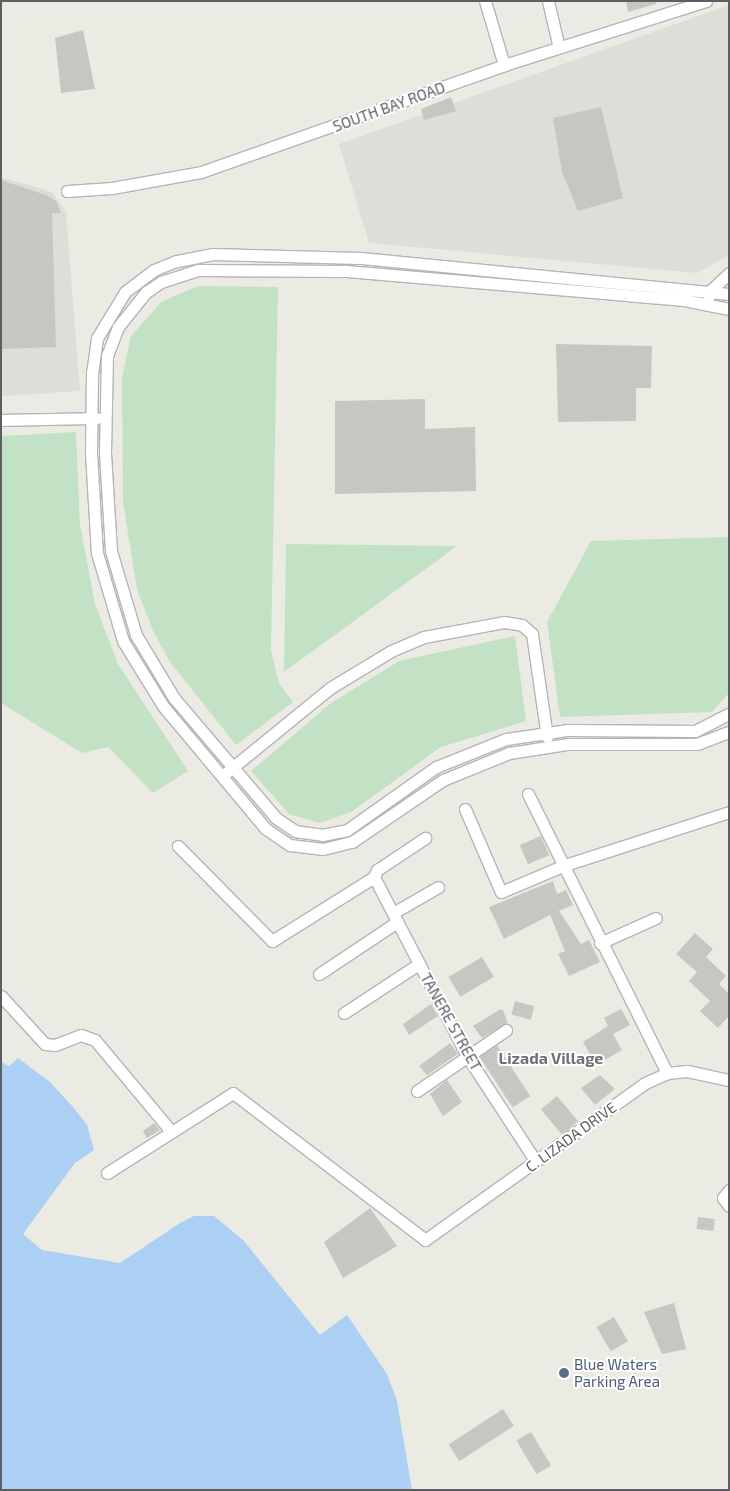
<!DOCTYPE html>
<style>
body{margin:0}
#map{position:relative;width:730px;height:1491px;overflow:hidden;background:#ecebe3;font-family:"Exo 2",sans-serif}
div>[style]{position:absolute}
.industrial>*{inset:0;background:#deddd8}
.green>*{inset:0;background:#c3e1c5}
.water>*{inset:0;background:#accff4}
.building>*{inset:0;background:#c8c6c0;transform-origin:0 0}
.roads{filter:drop-shadow(1px 0 #b4b5b9) drop-shadow(-1px 0 #b4b5b9) drop-shadow(0 1px #b4b5b9) drop-shadow(0 -1px #b4b5b9)}
.minor>*{height:11px;margin:-5.5px;padding:0 5.5px;transform-origin:5.5px;border-radius:5.5px;background:#fff}
.dots>*{width:14px;height:14px;translate:-50% -50%;box-sizing:border-box;border:2px solid #fff;border-radius:50%}
span{translate:-50% -50%;white-space:nowrap;text-align:center;line-height:1.15;-webkit-text-stroke:4px #fff;paint-order:stroke}
.street-label{font-size:15px;color:#5c5e62}
.service-label{font-size:15px;color:#4e5e75}
.left{translate:0 -50%;text-align:left}
.neighbourhood-label{font-size:16px;color:#6d7074;font-weight:700}
.frame{position:absolute;inset:0;border:2px solid #5c5e62;pointer-events:none}
</style>
<div id="map">
<div class="industrial">
<i style="clip-path:polygon(729px 5px,729px 255px,698px 273px,369px 243px,339px 144px)"></i>
<i style="clip-path:polygon(1px 177px,52px 192px,66px 212px,80px 391px,1px 396px)"></i>
</div>
<div class="green">
<i style="clip-path:polygon(198px 286px,278px 287px,271px 651px,279px 683px,293px 702px,236px 745px,170px 662px,154px 633px,137px 590px,123px 501px,122px 378px,131px 336px,161px 302px)"></i>
<i style="clip-path:polygon(76px 432px,80px 525px,95px 604px,118px 664px,188px 771px,153px 793px,108px 747px,82px 753px,1px 703px,1px 436px)"></i>
<i style="clip-path:polygon(729px 537px,729px 693px,712px 712px,560px 717px,547px 622px,591px 541px)"></i>
<i style="clip-path:polygon(286px 544px,457px 546px,284px 672px)"></i>
<i style="clip-path:polygon(515px 636px,526px 721px,441px 747px,351px 812px,320px 823px,289px 814px,251px 771px,331px 703px,399px 661px)"></i>
</div>
<div class="water">
<i style="clip-path:polygon(18px 1058px,50px 1082px,73px 1107px,87px 1125px,94px 1150px,75px 1163px,23px 1234px,42px 1250px,120px 1263px,180px 1223px,194px 1216px,214px 1216px,243px 1240px,320px 1335px,347px 1315px,387px 1374px,397px 1401px,412px 1490px,1px 1490px,1px 1062px,9px 1066px)"></i>
</div>
<div class="building">
<i style="clip-path:polygon(626px 1px,655px 1px,656px 4px,628px 12px)"></i>
<i style="clip-path:polygon(83px 30px,95px 89px,61px 93px,55px 38px)"></i>
<i style="clip-path:polygon(451px 97px,456px 111px,424px 120px,421px 109px)"></i>
<i style="clip-path:polygon(601px 107px,623px 198px,578px 211px,562px 172px,553px 118px)"></i>
<i style="clip-path:polygon(1px 180px,46px 195px,56px 201px,61px 213px,52px 213px,56px 347px,1px 349px)"></i>
<i style="clip-path:polygon(556px 344px,652px 346px,651px 388px,636px 388px,636px 421px,558px 422px)"></i>
<i style="clip-path:polygon(425px 399px,425px 429px,475px 427px,476px 491px,335px 494px,335px 401px)"></i>
<i style="left:541px;top:836px;width:21px;height:23px;rotate:67deg"></i>
<i style="clip-path:polygon(553px 881px,557px 894px,566px 890px,573px 905px,559px 911px,581px 944px,589px 940px,600px 962px,569px 976px,558px 954px,565px 951px,550px 915px,504px 939px,489px 907px)"></i>
<i style="clip-path:polygon(695px 933px,713px 949px,706px 957px,726px 976px,719px 984px,729px 994px,729px 1016px,718px 1028px,700px 1011px,710px 1001px,689px 981px,697px 972px,676px 954px)"></i>
<i style="left:482px;top:957px;width:23px;height:39px;rotate:59deg"></i>
<i style="left:515px;top:1001px;width:20px;height:14px;rotate:15deg"></i>
<i style="clip-path:polygon(431px 1004px,438px 1016px,409px 1035px,403px 1024px)"></i>
<i style="clip-path:polygon(621px 1009px,630px 1025px,613px 1034px,622px 1050px,596px 1065px,583px 1042px,608px 1026px,604px 1018px)"></i>
<i style="clip-path:polygon(499px 1010px,503px 1010px,508px 1023px,482px 1038px,473px 1026px)"></i>
<i style="clip-path:polygon(450px 1043px,458px 1054px,427px 1075px,419px 1066px)"></i>
<i style="left:497px;top:1045px;width:61px;height:21px;rotate:57deg"></i>
<i style="clip-path:polygon(600px 1075px,615px 1089px,595px 1105px,581px 1088px)"></i>
<i style="clip-path:polygon(447px 1080px,462px 1102px,443px 1116px,430px 1094px)"></i>
<i style="left:557px;top:1096px;width:33px;height:21px;rotate:50deg"></i>
<i style="clip-path:polygon(154px 1123px,160px 1130px,147px 1138px,143px 1131px)"></i>
<i style="clip-path:polygon(370px 1208px,397px 1246px,343px 1278px,324px 1242px)"></i>
<i style="left:698px;top:1217px;width:17px;height:12px;rotate:7deg"></i>
<i style="clip-path:polygon(674px 1303px,686px 1349px,662px 1354px,644px 1312px)"></i>
<i style="left:614px;top:1317px;width:28px;height:20px;rotate:60deg"></i>
<i style="left:503px;top:1409px;width:20px;height:65px;rotate:57deg"></i>
<i style="left:531px;top:1432px;width:39px;height:17px;rotate:59deg"></i>
</div>
<div class="roads">
<div class="minor">
<i style="left:485px;top:1px;width:67px;rotate:73.5deg"></i>
<i style="left:548px;top:1px;width:48px;rotate:76.8deg"></i>
<i style="left:67px;top:191px;width:45px;rotate:-3.8deg"></i>
<i style="left:112px;top:188px;width:90px;rotate:-10.2deg"></i>
<i style="left:201px;top:172px;width:321px;rotate:-19.4deg"></i>
<i style="left:504px;top:65px;width:212px;rotate:-17.6deg"></i>
<i style="left:729px;top:294px;width:372px;rotate:-174.4deg"></i>
<i style="left:359px;top:258px;width:146px;rotate:-178.4deg"></i>
<i style="left:213px;top:254px;width:38px;rotate:169deg"></i>
<i style="left:176px;top:261px;width:24px;rotate:158deg"></i>
<i style="left:154px;top:270px;width:36px;rotate:143deg"></i>
<i style="left:125px;top:292px;width:54px;rotate:121.3deg"></i>
<i style="left:97px;top:338px;width:34px;rotate:98deg"></i>
<i style="left:92px;top:372px;width:81px;rotate:90.7deg"></i>
<i style="left:91px;top:453px;width:100px;rotate:86.6deg"></i>
<i style="left:97px;top:553px;width:92px;rotate:73.5deg"></i>
<i style="left:123px;top:641px;width:76px;rotate:58.4deg"></i>
<i style="left:163px;top:706px;width:160px;rotate:50.1deg"></i>
<i style="left:266px;top:829px;width:29px;rotate:34deg"></i>
<i style="left:290px;top:845px;width:33px;rotate:7deg"></i>
<i style="left:323px;top:849px;width:30px;rotate:-14deg"></i>
<i style="left:352px;top:842px;width:110px;rotate:-34.3deg"></i>
<i style="left:443px;top:780px;width:71px;rotate:-22.2deg"></i>
<i style="left:509px;top:753px;width:60px;rotate:-8.7deg"></i>
<i style="left:568px;top:744px;width:129px"></i>
<i style="left:697px;top:744px;width:34px;rotate:-21deg"></i>
<i style="left:709px;top:296px;width:6px;rotate:-72deg"></i>
<i style="left:711px;top:290px;width:25px;rotate:-43deg"></i>
<i style="left:729px;top:309px;width:46px;rotate:-168.7deg"></i>
<i style="left:684px;top:300px;width:342px;rotate:-175.1deg"></i>
<i style="left:343px;top:271px;width:145px;rotate:-179.6deg"></i>
<i style="left:198px;top:270px;width:39px;rotate:162deg"></i>
<i style="left:161px;top:282px;width:18px;rotate:146deg"></i>
<i style="left:146px;top:292px;width:45px;rotate:128.7deg"></i>
<i style="left:118px;top:327px;width:31px;rotate:111deg"></i>
<i style="left:107px;top:356px;width:97px;rotate:91.2deg"></i>
<i style="left:105px;top:453px;width:98px;rotate:86.5deg"></i>
<i style="left:111px;top:551px;width:88px;rotate:73.4deg"></i>
<i style="left:136px;top:635px;width:74px;rotate:58.9deg"></i>
<i style="left:174px;top:698px;width:157px;rotate:49.6deg"></i>
<i style="left:276px;top:818px;width:23px;rotate:34deg"></i>
<i style="left:295px;top:831px;width:27px;rotate:8deg"></i>
<i style="left:322px;top:835px;width:25px;rotate:-11deg"></i>
<i style="left:347px;top:830px;width:109px;rotate:-35.3deg"></i>
<i style="left:436px;top:767px;width:75px;rotate:-21.8deg"></i>
<i style="left:506px;top:739px;width:63px;rotate:-8.3deg"></i>
<i style="left:568px;top:730px;width:127px;rotate:0.5deg"></i>
<i style="left:695px;top:731px;width:38px;rotate:-27deg"></i>
<i style="left:1px;top:420px;width:96px;rotate:-1.2deg"></i>
<i style="left:227px;top:772px;width:133px;rotate:-39.2deg"></i>
<i style="left:330px;top:688px;width:71px;rotate:-31.2deg"></i>
<i style="left:391px;top:651px;width:36px;rotate:-23deg"></i>
<i style="left:424px;top:637px;width:81px;rotate:-10.6deg"></i>
<i style="left:504px;top:622px;width:18px;rotate:9deg"></i>
<i style="left:522px;top:625px;width:13px;rotate:42deg"></i>
<i style="left:532px;top:634px;width:104px;rotate:81.7deg"></i>
<i style="left:528px;top:794px;width:312px;rotate:63.5deg"></i>
<i style="left:465px;top:809px;width:90px;rotate:66.6deg"></i>
<i style="left:501px;top:892px;width:69px;rotate:-22.9deg"></i>
<i style="left:565px;top:865px;width:172px;rotate:-17.9deg"></i>
<i style="left:178px;top:846px;width:134px;rotate:45.3deg"></i>
<i style="left:272px;top:941px;width:120px;rotate:-32.1deg"></i>
<i style="left:374px;top:877px;width:8px;rotate:-67deg"></i>
<i style="left:377px;top:870px;width:58px;rotate:-33.7deg"></i>
<i style="left:374px;top:877px;width:202px;rotate:62.5deg"></i>
<i style="left:467px;top:1056px;width:126px;rotate:56.9deg"></i>
<i style="left:393px;top:913px;width:52px;rotate:-30deg"></i>
<i style="left:600px;top:943px;width:61px;rotate:-24.1deg"></i>
<i style="left:319px;top:974px;width:94px;rotate:-33.7deg"></i>
<i style="left:1px;top:996px;width:65px;rotate:47.5deg"></i>
<i style="left:45px;top:1044px;width:10px;rotate:6deg"></i>
<i style="left:55px;top:1045px;width:28px;rotate:-21deg"></i>
<i style="left:81px;top:1035px;width:15px;rotate:20deg"></i>
<i style="left:95px;top:1040px;width:117px;rotate:50.2deg"></i>
<i style="left:344px;top:1013px;width:90px;rotate:-33.2deg"></i>
<i style="left:417px;top:1091px;width:108px;rotate:-34.4deg"></i>
<i style="left:107px;top:1173px;width:149px;rotate:-32.4deg"></i>
<i style="left:233px;top:1093px;width:242px;rotate:37.4deg"></i>
<i style="left:425px;top:1240px;width:270px;rotate:-35.5deg"></i>
<i style="left:645px;top:1083px;width:24px;rotate:-24deg"></i>
<i style="left:667px;top:1073px;width:20px;rotate:-6deg"></i>
<i style="left:687px;top:1071px;width:43px;rotate:12.1deg"></i>
<i style="left:729px;top:1190px;width:10px;rotate:127deg"></i>
<i style="left:723px;top:1198px;width:10px;rotate:53deg"></i>
</div>
</div>
<div class="dots">
<i style="left:564px;top:1373px;background:#5c6f8a"></i>
</div>
<div class="street-label">
<span style="left:389px;top:107px;rotate:-20deg">SOUTH BAY ROAD</span>
<span style="left:451px;top:1022px;rotate:61deg">TANERE STREET</span>
<span style="left:571px;top:1137px;rotate:-36deg">C. LIZADA DRIVE</span>
</div>
<div class="service-label">
<span class="left" style="left:574px;top:1373px">Blue Waters<br>Parking Area</span>
</div>
<div class="neighbourhood-label">
<span style="left:551px;top:1058px">Lizada Village</span>
</div>
<div class="frame"></div>
</div>
